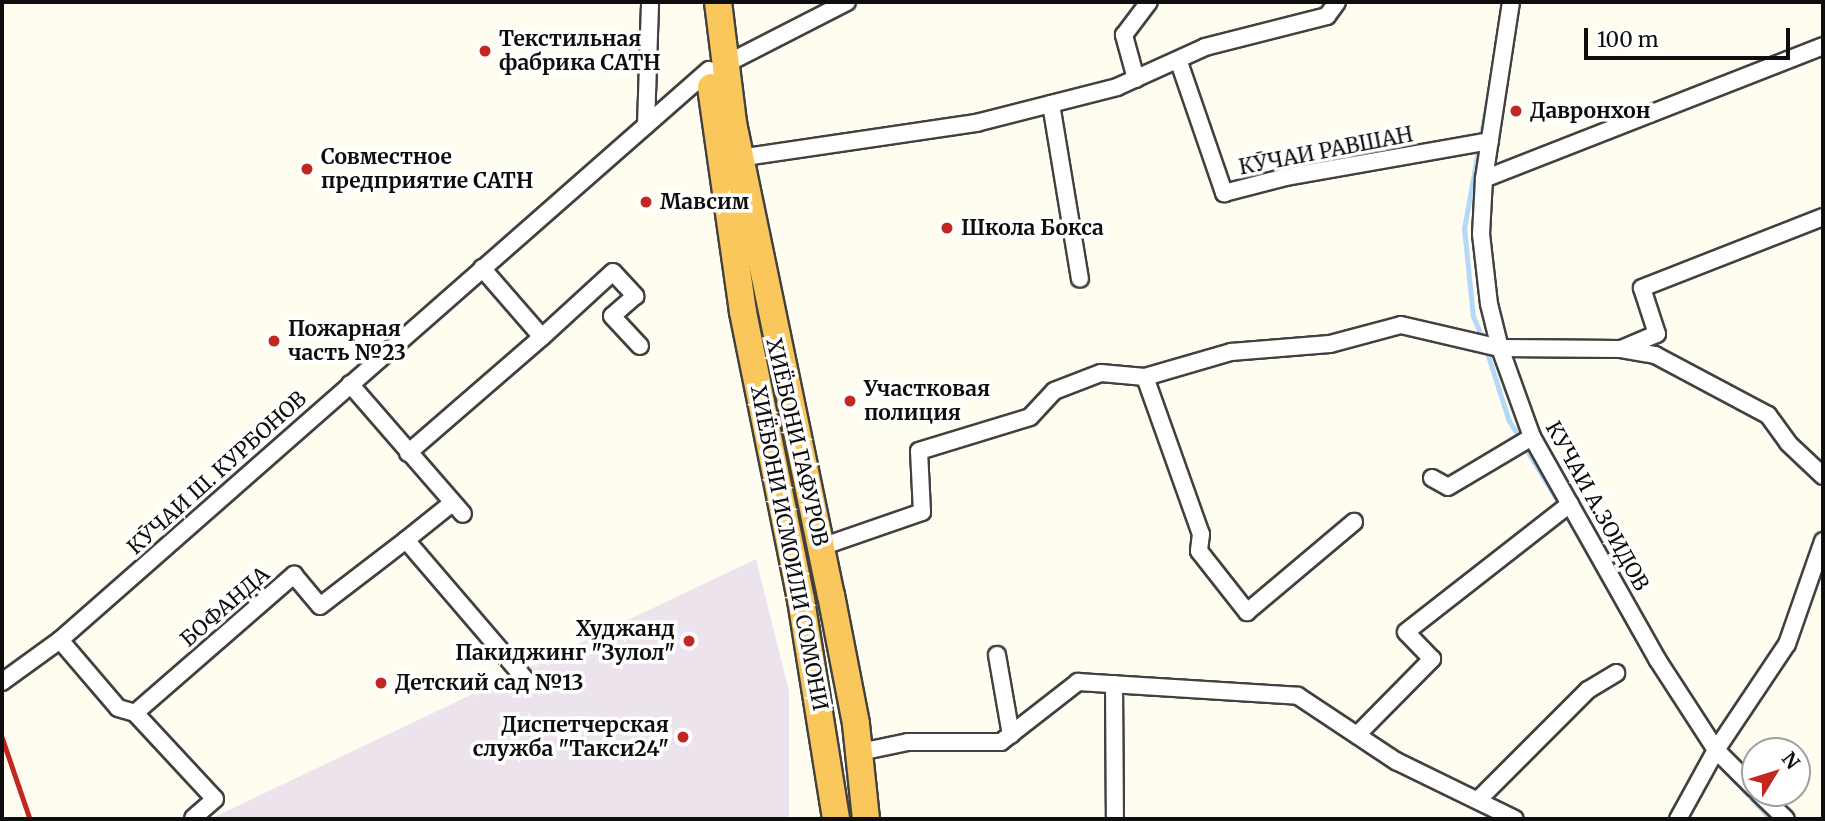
<!DOCTYPE html>
<meta charset="utf-8">
<style>
body{margin:0}
#map{position:relative;width:1825px;height:821px;overflow:hidden;background:#fffdf0;font-family:Merriweather,serif}
div>[style]{position:absolute}
.industrial>*{inset:0;background:#ede3ed}
.stream>*{height:4.5px;margin:-2.25px;padding:0 2.25px;transform-origin:2.25px;border-radius:2.25px;background:#b3d9f8}
.roads{filter:drop-shadow(2px 0 #414141) drop-shadow(-2px 0 #414141) drop-shadow(0 2px #414141) drop-shadow(0 -2px #414141)}
.minor>*{height:16px;margin:-8px;padding:0 8px;transform-origin:8px;border-radius:8px;background:#fff}
.trunk>*{height:26px;margin:-13px;padding:0 13px;transform-origin:13px;border-radius:13px;background:#fac75c}
.rail>*{height:4.5px;margin:-2.25px;padding:0 2.25px;transform-origin:2.25px;border-radius:2.25px;background:#c32722}
.dots>*{width:19px;height:19px;translate:-50% -50%;box-sizing:border-box;border:4px solid #fff;border-radius:50%}
span{translate:-50% -50%;white-space:nowrap;text-align:center;line-height:1.15;-webkit-text-stroke:7px #fff;paint-order:stroke}
.poi-label{font-size:21px;color:#0e0e0e;font-weight:700}
.left{translate:0 -50%;text-align:left}
.right{translate:-100% -50%;text-align:right}
.street-label{font-size:21px;color:#0e0e0e}
.frame{position:absolute;inset:0;border:4px solid #0e0e0e;pointer-events:none}
.north{position:absolute;left:1741px;top:737px;width:70px;height:70px;box-sizing:border-box;background:#fff;border:2px solid #9f9f9f;border-radius:50%;rotate:52deg;font-size:19px;font-weight:700;line-height:28px;text-align:center;color:#0e0e0e}
.north::after{content:'';display:block;margin:auto;width:24px;height:32px;background:#c32722;clip-path:polygon(50% 0,100% 100%,50% 72%,0 100%)}
.scale{position:absolute;left:1584px;top:28px;width:206px;height:32px;box-sizing:border-box;border:4px solid #0e0e0e;border-top:0;padding-left:9px;font-size:21px;line-height:24px;white-space:nowrap;color:#0e0e0e;-webkit-text-stroke:5px #fff;paint-order:stroke}
</style>
<div id="map">
<div class="industrial">
<i style="clip-path:polygon(756px 559px,789px 691px,789px 819px,210px 819px)"></i>
</div>
<div class="stream">
<i style="left:1483px;top:340px;width:25px;rotate:-113deg"></i>
<i style="left:1473px;top:317px;width:88px;rotate:-95.8deg"></i>
<i style="left:1464px;top:229px;width:169px;rotate:-79.8deg"></i>
<i style="left:1486px;top:348px;width:76px;rotate:72.3deg"></i>
<i style="left:1509px;top:420px;width:100px;rotate:58.8deg"></i>
<i style="left:1566px;top:514px;width:138px;rotate:60.5deg"></i>
<i style="left:1729px;top:774px;width:62px;rotate:47deg"></i>
</div>
<div class="roads">
<div class="minor">
<i style="left:1511px;top:2px;width:179px;rotate:98.7deg"></i>
<i style="left:1484px;top:179px;width:55px;rotate:93.1deg"></i>
<i style="left:1481px;top:234px;width:70px;rotate:83.5deg"></i>
<i style="left:1489px;top:304px;width:45px;rotate:76deg"></i>
<i style="left:1500px;top:348px;width:95px;rotate:70.2deg"></i>
<i style="left:1532px;top:437px;width:255px;rotate:60.6deg"></i>
<i style="left:1657px;top:659px;width:108px;rotate:57deg"></i>
<i style="left:1716px;top:750px;width:55px;rotate:45deg"></i>
<i style="left:1179px;top:62px;width:139px;rotate:71deg"></i>
<i style="left:1224px;top:193px;width:64px;rotate:-14.5deg"></i>
<i style="left:1286px;top:177px;width:207px;rotate:-10deg"></i>
<i style="left:724px;top:65px;width:138px;rotate:-27.1deg"></i>
<i style="left:1136px;top:79px;width:46px;rotate:-105.3deg"></i>
<i style="left:1124px;top:35px;width:41px;rotate:-52.9deg"></i>
<i style="left:1051px;top:104px;width:177px;rotate:80.6deg"></i>
<i style="left:646px;top:125px;width:123px;rotate:-88.1deg"></i>
<i style="left:739px;top:158px;width:240px;rotate:-8.4deg"></i>
<i style="left:976px;top:123px;width:146px;rotate:-14.3deg"></i>
<i style="left:1117px;top:87px;width:97px;rotate:-24.4deg"></i>
<i style="left:1205px;top:47px;width:126px;rotate:-14.3deg"></i>
<i style="left:1327px;top:16px;width:17px;rotate:-54deg"></i>
<i style="left:1484px;top:179px;width:364px;rotate:-21.4deg"></i>
<i style="left:482px;top:268px;width:91px;rotate:49deg"></i>
<i style="left:542px;top:337px;width:96px;rotate:-42.5deg"></i>
<i style="left:613px;top:272px;width:33px;rotate:47deg"></i>
<i style="left:635px;top:296px;width:30px;rotate:139deg"></i>
<i style="left:612px;top:316px;width:41px;rotate:47deg"></i>
<i style="left:1621px;top:349px;width:39px;rotate:-23deg"></i>
<i style="left:1657px;top:334px;width:48px;rotate:-108.1deg"></i>
<i style="left:1642px;top:288px;width:194px;rotate:-21.4deg"></i>
<i style="left:1145px;top:377px;width:167px;rotate:70.4deg"></i>
<i style="left:1201px;top:534px;width:17px;rotate:97deg"></i>
<i style="left:1199px;top:551px;width:78px;rotate:51.8deg"></i>
<i style="left:1247px;top:612px;width:140px;rotate:-40.1deg"></i>
<i style="left:350px;top:384px;width:172px;rotate:49deg"></i>
<i style="left:408px;top:453px;width:177px;rotate:-40.9deg"></i>
<i style="left:1432px;top:478px;width:18px;rotate:29deg"></i>
<i style="left:1448px;top:487px;width:98px;rotate:-30.8deg"></i>
<i style="left:406px;top:540px;width:58px;rotate:-38.7deg"></i>
<i style="left:821px;top:547px;width:107px;rotate:-19.1deg"></i>
<i style="left:922px;top:512px;width:61px;rotate:-92.8deg"></i>
<i style="left:919px;top:451px;width:116px;rotate:-17deg"></i>
<i style="left:1030px;top:417px;width:35px;rotate:-47deg"></i>
<i style="left:1054px;top:391px;width:50px;rotate:-21deg"></i>
<i style="left:1101px;top:373px;width:44px;rotate:5.2deg"></i>
<i style="left:1145px;top:377px;width:90px;rotate:-16.2deg"></i>
<i style="left:1231px;top:352px;width:99px;rotate:-4.6deg"></i>
<i style="left:1330px;top:344px;width:73px;rotate:-15deg"></i>
<i style="left:1401px;top:325px;width:102px;rotate:13.1deg"></i>
<i style="left:1500px;top:348px;width:121px;rotate:0.5deg"></i>
<i style="left:1621px;top:349px;width:35px;rotate:10deg"></i>
<i style="left:1655px;top:355px;width:128px;rotate:28deg"></i>
<i style="left:1768px;top:415px;width:34px;rotate:54deg"></i>
<i style="left:1788px;top:443px;width:48px;rotate:43.3deg"></i>
<i style="left:60px;top:640px;width:89px;rotate:49.5deg"></i>
<i style="left:118px;top:708px;width:18px;rotate:16deg"></i>
<i style="left:135px;top:713px;width:211px;rotate:-41deg"></i>
<i style="left:294px;top:575px;width:40px;rotate:50deg"></i>
<i style="left:320px;top:606px;width:108px;rotate:-37.5deg"></i>
<i style="left:406px;top:540px;width:186px;rotate:49.4deg"></i>
<i style="left:997px;top:655px;width:81px;rotate:80.1deg"></i>
<i style="left:2px;top:682px;width:72px;rotate:-35.9deg"></i>
<i style="left:60px;top:640px;width:864px;rotate:-41.29deg"></i>
<i style="left:1114px;top:684px;width:135px;rotate:89.6deg"></i>
<i style="left:135px;top:713px;width:117px;rotate:47.1deg"></i>
<i style="left:215px;top:799px;width:29px;rotate:139deg"></i>
<i style="left:1357px;top:735px;width:107px;rotate:-45.4deg"></i>
<i style="left:1432px;top:659px;width:37px;rotate:-134deg"></i>
<i style="left:1406px;top:632px;width:208px;rotate:-38deg"></i>
<i style="left:860px;top:752px;width:49px;rotate:-11.8deg"></i>
<i style="left:908px;top:742px;width:93px"></i>
<i style="left:1001px;top:742px;width:98px;rotate:-37.9deg"></i>
<i style="left:1078px;top:682px;width:220px;rotate:3.6deg"></i>
<i style="left:1298px;top:696px;width:118px;rotate:33.6deg"></i>
<i style="left:1396px;top:761px;width:132px;rotate:26deg"></i>
<i style="left:1759px;top:793px;width:37px;rotate:44deg"></i>
<i style="left:1478px;top:800px;width:156px;rotate:-45deg"></i>
<i style="left:1588px;top:690px;width:33px;rotate:-31deg"></i>
<i style="left:1678px;top:819px;width:79px;rotate:-61.2deg"></i>
<i style="left:1716px;top:750px;width:128px;rotate:-56.2deg"></i>
<i style="left:1787px;top:644px;width:109px;rotate:-70.7deg"></i>
</div>
<div class="trunk">
<i style="left:718px;top:2px;width:122px;rotate:82.9deg"></i>
<i style="left:733px;top:123px;width:482px;rotate:78.3deg"></i>
<i style="left:831px;top:595px;width:131px;rotate:79deg"></i>
<i style="left:856px;top:724px;width:96px;rotate:84deg"></i>
<i style="left:711px;top:87px;width:227px;rotate:81.9deg"></i>
<i style="left:743px;top:312px;width:294px;rotate:78.6deg"></i>
<i style="left:801px;top:600px;width:222px;rotate:80.9deg"></i>
</div>
</div>
<div class="rail">
<i style="left:2px;top:737px;width:87px;rotate:71.1deg"></i>
</div>
<div class="dots">
<i style="left:485px;top:51px;background:#c32722"></i>
<i style="left:1516px;top:111px;background:#c32722"></i>
<i style="left:307px;top:169px;background:#c32722"></i>
<i style="left:646px;top:202px;background:#c32722"></i>
<i style="left:947px;top:228px;background:#c32722"></i>
<i style="left:274px;top:341px;background:#c32722"></i>
<i style="left:850px;top:401px;background:#c32722"></i>
<i style="left:689px;top:641px;background:#c32722"></i>
<i style="left:381px;top:683px;background:#c32722"></i>
<i style="left:683px;top:737px;background:#c32722"></i>
</div>
<div class="poi-label">
<span class="left" style="left:499px;top:51px">Текстильная<br>фабрика САТН</span>
<span class="left" style="left:1530px;top:111px">Давронхон</span>
<span class="left" style="left:321px;top:169px">Совместное<br>предприятие CATH</span>
<span class="left" style="left:660px;top:202px">Мавсим</span>
<span class="left" style="left:961px;top:228px">Школа Бокса</span>
<span class="left" style="left:288px;top:341px">Пожарная<br>часть №23</span>
<span class="left" style="left:864px;top:401px">Участковая<br>полиция</span>
<span class="right" style="left:675px;top:641px">Худжанд<br>Пакиджинг "Зулол"</span>
<span class="left" style="left:395px;top:683px">Детский сад №13</span>
<span class="right" style="left:669px;top:737px">Диспетчерская<br>служба "Такси24"</span>
</div>
<div class="street-label">
<span style="left:1326px;top:151px;rotate:-11deg">КӮЧАИ РАВШАН</span>
<span style="left:797px;top:442px;rotate:77deg">ХИЁБОНИ ГАФУРОВ</span>
<span style="left:217px;top:473px;rotate:-42deg">КӮЧАИ Ш. КУРБОНОВ</span>
<span style="left:1597px;top:506px;rotate:61deg">КУЧАИ А.ЗОИДОВ</span>
<span style="left:789px;top:548px;rotate:79deg">ХИЁБОНИ ИСМОИЛИ СОМОНИ</span>
<span style="left:225px;top:607px;rotate:-41deg">БОФАНДА</span>
</div>
<div class="frame"></div>
<div class="north">N</div>
<div class="scale">100 m</div>
</div>
